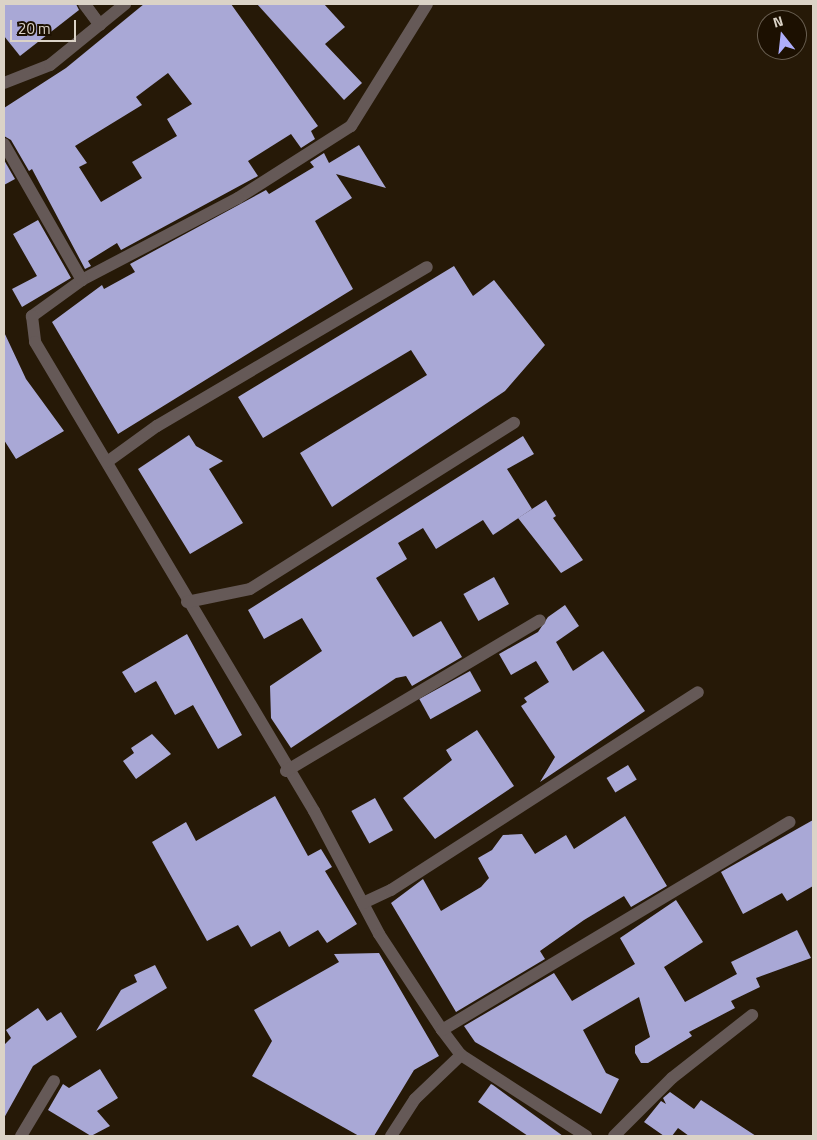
<!DOCTYPE html>
<style>
body{margin:0}
#map{position:relative;width:817px;height:1140px;overflow:hidden;background:#261907;font-family:"Titillium Web",sans-serif}
div>[style]{position:absolute}
.building>*{inset:0;background:#a9a8d6;transform-origin:0 0}
.minor>*{height:12px;margin:-6px;padding:0 6px;transform-origin:6px;border-radius:6px;background:#655957}
span{translate:-50% -50%;white-space:nowrap;text-align:center;line-height:1.15;-webkit-text-stroke:5px #1c1001;paint-order:stroke}
.frame{position:absolute;inset:0;border:5px solid #dbd3c7;pointer-events:none}
.north{position:absolute;left:757px;top:10px;width:50px;height:50px;box-sizing:border-box;background:#1c1001;border:1px solid #685e50;border-radius:50%;rotate:344deg;font-size:14px;font-weight:700;line-height:20px;text-align:center;color:#dbd3c7}
.north::after{content:'';display:block;margin:auto;width:18px;height:22px;background:#aeaefb;clip-path:polygon(50% 0,100% 100%,50% 72%,0 100%)}
.scale{position:absolute;left:10px;top:20px;width:66px;height:22px;box-sizing:border-box;border:2px solid #dbd3c7;border-top:0;padding-left:6px;font-size:15px;line-height:18px;white-space:nowrap;color:#dbd3c7;-webkit-text-stroke:4px #1c1001;paint-order:stroke}
</style>
<div id="map">
<div class="building">
<i style="clip-path:polygon(4px 4px,76px 4px,79px 10px,20px 56px,4px 36px)"></i>
<i style="clip-path:polygon(evenodd,144px 4px,231px 4px,318px 126px,311px 131px,315px 139px,301px 148px,291px 134px,248px 161px,258px 176px,121px 250px,117px 243px,88px 261px,91px 266px,85px 269px,32px 169px,29px 171px,11px 140px,4px 136px,4px 108px,66px 68px,144px 4px,168px 73px,192px 104px,167px 119px,177px 136px,132px 162px,142px 178px,101px 202px,79px 167px,87px 163px,75px 146px,142px 105px,136px 97px,168px 73px)"></i>
<i style="clip-path:polygon(257px 4px,324px 4px,345px 27px,325px 44px,362px 83px,344px 100px)"></i>
<i style="clip-path:polygon(359px 145px,386px 188px,336px 174px,352px 198px,315px 221px,353px 289px,118px 434px,52px 322px,102px 285px,104px 289px,135px 272px,130px 264px,266px 190px,269px 194px,314px 167px,310px 162px,324px 153px,329px 163px)"></i>
<i style="clip-path:polygon(4px 160px,15px 179px,4px 185px)"></i>
<i style="clip-path:polygon(38px 220px,71px 278px,22px 307px,12px 289px,37px 276px,13px 234px)"></i>
<i style="clip-path:polygon(454px 266px,473px 296px,494px 280px,545px 345px,505px 391px,332px 507px,300px 453px,427px 375px,411px 350px,263px 438px,238px 397px)"></i>
<i style="clip-path:polygon(4px 332px,26px 379px,64px 431px,16px 459px,4px 440px)"></i>
<i style="clip-path:polygon(189px 435px,196px 446px,223px 461px,209px 469px,243px 523px,190px 554px,138px 469px)"></i>
<i style="clip-path:polygon(523px 436px,534px 454px,507px 469px,532px 509px,493px 535px,483px 520px,436px 549px,423px 528px,398px 543px,407px 559px,376px 578px,413px 637px,441px 621px,462px 657px,412px 686px,406px 676px,396px 678px,291px 748px,271px 718px,270px 686px,322px 651px,302px 618px,264px 639px,248px 610px)"></i>
<i style="clip-path:polygon(546px 500px,556px 516px,553px 518px,583px 560px,561px 573px,518px 518px)"></i>
<i style="left:494px;top:577px;width:31px;height:35px;rotate:61deg"></i>
<i style="clip-path:polygon(565px 605px,579px 626px,556px 642px,573px 671px,603px 651px,645px 711px,540px 782px,555px 757px,521px 706px,527px 702px,524px 698px,549px 682px,536px 661px,511px 675px,499px 654px,538px 632px,548px 617px)"></i>
<i style="clip-path:polygon(187px 634px,242px 735px,218px 749px,193px 705px,175px 715px,156px 681px,135px 693px,122px 672px)"></i>
<i style="left:470px;top:671px;width:23px;height:58px;rotate:61deg"></i>
<i style="clip-path:polygon(477px 730px,514px 786px,435px 839px,403px 798px,452px 760px,446px 750px)"></i>
<i style="clip-path:polygon(152px 734px,171px 754px,136px 779px,123px 761px,134px 753px,131px 748px)"></i>
<i style="left:628px;top:765px;width:17px;height:25px;rotate:59deg"></i>
<i style="clip-path:polygon(275px 796px,308px 856px,321px 849px,332px 867px,325px 871px,357px 924px,327px 943px,318px 930px,289px 947px,280px 931px,251px 947px,238px 925px,207px 941px,152px 842px,186px 822px,196px 841px)"></i>
<i style="left:375px;top:798px;width:37px;height:27px;rotate:61deg"></i>
<i style="clip-path:polygon(625px 816px,667px 886px,631px 907px,624px 896px,584px 920px,540px 951px,545px 959px,456px 1012px,391px 903px,423px 879px,441px 911px,481px 887px,489px 878px,478px 858px,492px 850px,503px 835px,522px 834px,535px 854px,566px 835px,574px 849px)"></i>
<i style="clip-path:polygon(813px 820px,813px 886px,787px 901px,782px 893px,743px 914px,721px 872px)"></i>
<i style="clip-path:polygon(676px 900px,703px 942px,664px 967px,685px 1002px,737px 974px,731px 962px,797px 930px,811px 958px,756px 978px,760px 987px,731px 1001px,735px 1008px,689px 1032px,692px 1036px,648px 1063px,641px 1063px,635px 1053px,635px 1046px,650px 1037px,639px 997px,583px 1030px,606px 1073px,619px 1079px,601px 1114px,475px 1042px,464px 1026px,554px 973px,572px 1001px,635px 964px,620px 938px)"></i>
<i style="clip-path:polygon(379px 953px,439px 1056px,414px 1070px,374px 1136px,359px 1136px,252px 1076px,272px 1041px,254px 1010px,339px 962px,334px 954px)"></i>
<i style="clip-path:polygon(155px 965px,167px 988px,96px 1031px,121px 990px,137px 982px,134px 975px)"></i>
<i style="clip-path:polygon(38px 1008px,47px 1021px,61px 1012px,77px 1037px,33px 1066px,4px 1118px,4px 1045px,11px 1038px,6px 1030px)"></i>
<i style="clip-path:polygon(100px 1069px,118px 1098px,97px 1111px,110px 1126px,91px 1136px,48px 1110px,63px 1084px,69px 1088px)"></i>
<i style="clip-path:polygon(491px 1084px,493px 1085px,563px 1136px,528px 1136px,478px 1102px)"></i>
<i style="clip-path:polygon(670px 1092px,694px 1109px,701px 1100px,756px 1136px,689px 1136px,678px 1128px,672px 1136px,664px 1136px,644px 1122px,661px 1101px,666px 1104px,663px 1098px)"></i>
</div>
<div class="minor">
<i style="left:84px;top:4px;width:26px;rotate:53deg"></i>
<i style="left:100px;top:25px;width:26px;rotate:-126deg"></i>
<i style="left:427px;top:4px;width:144px;rotate:121.9deg"></i>
<i style="left:351px;top:126px;width:134px;rotate:147.5deg"></i>
<i style="left:238px;top:198px;width:176px;rotate:152.3deg"></i>
<i style="left:82px;top:280px;width:62px;rotate:144.2deg"></i>
<i style="left:32px;top:316px;width:26px;rotate:83deg"></i>
<i style="left:35px;top:342px;width:546px;rotate:59.25deg"></i>
<i style="left:314px;top:811px;width:139px;rotate:62.1deg"></i>
<i style="left:379px;top:934px;width:115px;rotate:56.7deg"></i>
<i style="left:442px;top:1030px;width:31px;rotate:53deg"></i>
<i style="left:461px;top:1055px;width:149px;rotate:32.9deg"></i>
<i style="left:4px;top:83px;width:49px;rotate:-21.4deg"></i>
<i style="left:50px;top:65px;width:97px;rotate:-39.1deg"></i>
<i style="left:4px;top:144px;width:157px;rotate:60.2deg"></i>
<i style="left:107px;top:462px;width:62px;rotate:-35.8deg"></i>
<i style="left:157px;top:426px;width:313px;rotate:-30.5deg"></i>
<i style="left:187px;top:602px;width:64px;rotate:-11.7deg"></i>
<i style="left:250px;top:589px;width:312px;rotate:-32.2deg"></i>
<i style="left:286px;top:771px;width:295px;rotate:-30.7deg"></i>
<i style="left:363px;top:903px;width:31px;rotate:-25deg"></i>
<i style="left:391px;top:890px;width:365px;rotate:-32.8deg"></i>
<i style="left:442px;top:1030px;width:405px;rotate:-30.9deg"></i>
<i style="left:21px;top:1136px;width:64px;rotate:-59deg"></i>
<i style="left:391px;top:1136px;width:44px;rotate:-57deg"></i>
<i style="left:415px;top:1099px;width:64px;rotate:-43.7deg"></i>
<i style="left:614px;top:1136px;width:82px;rotate:-45deg"></i>
<i style="left:672px;top:1078px;width:102px;rotate:-38.2deg"></i>
</div>
<div class="frame"></div>
<div class="north">N</div>
<div class="scale">20 m</div>
</div>
